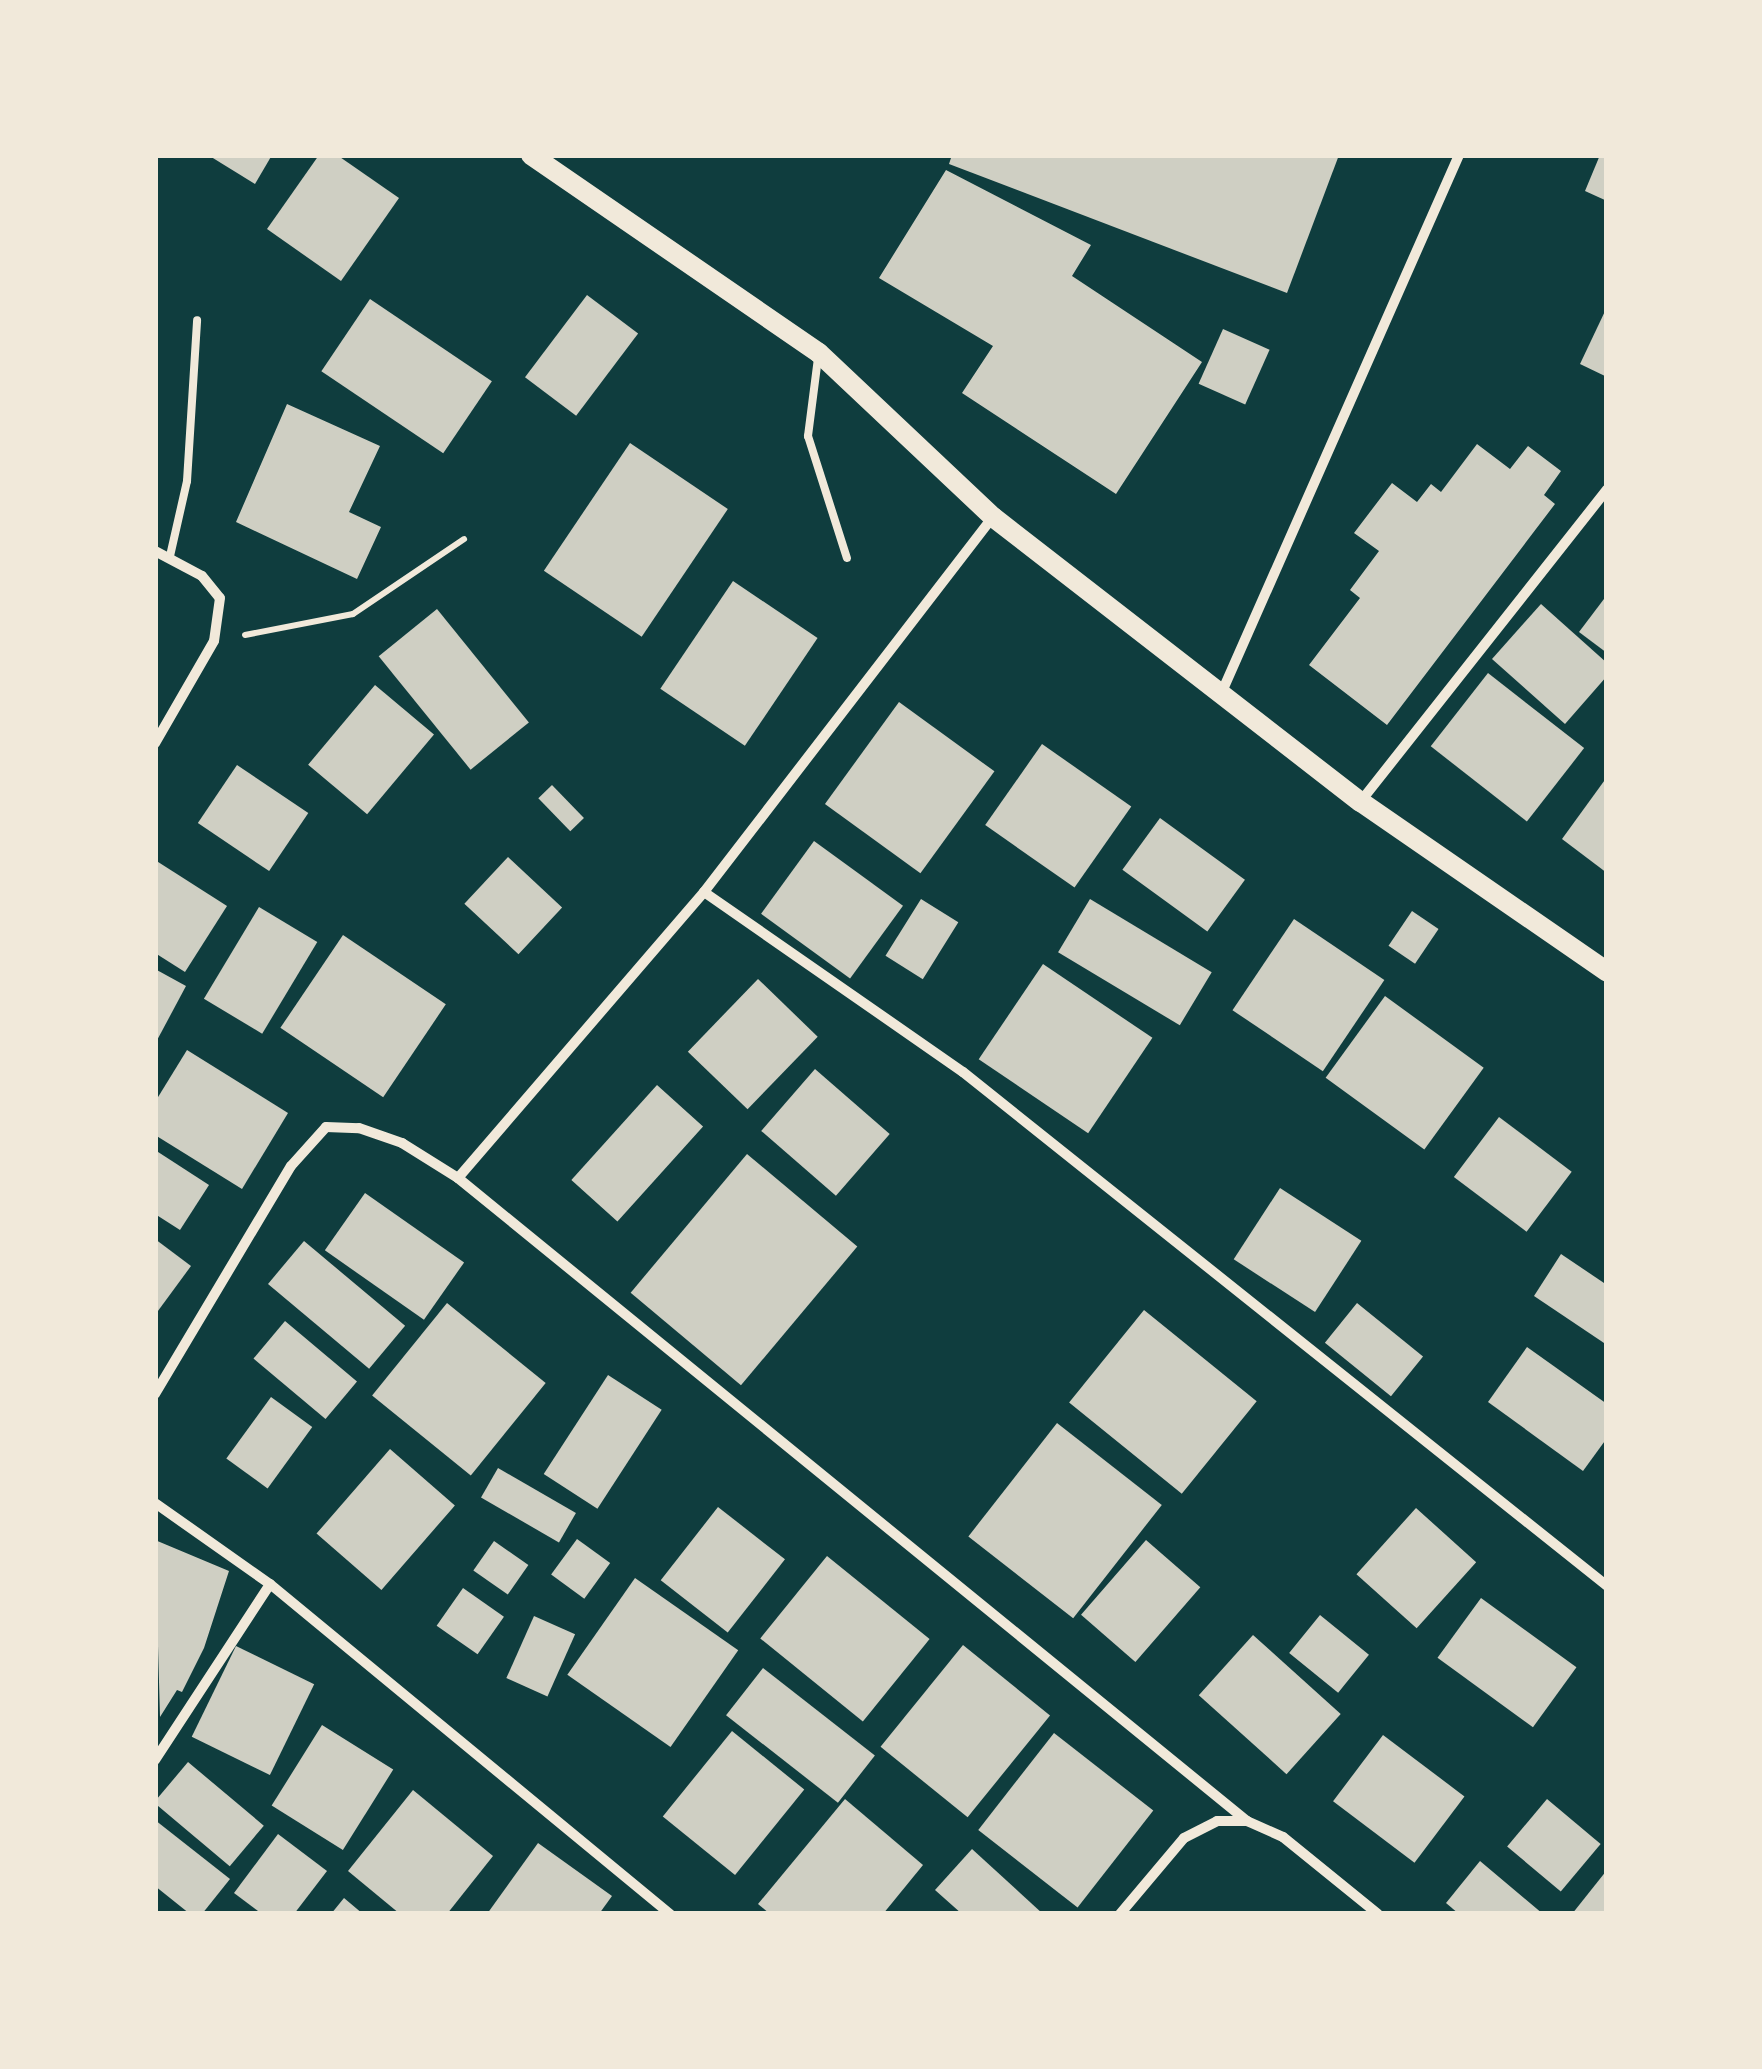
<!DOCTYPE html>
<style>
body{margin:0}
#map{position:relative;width:1762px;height:2069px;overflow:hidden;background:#0f3d3e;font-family:Overpass,sans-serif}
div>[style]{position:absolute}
.building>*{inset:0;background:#cfcfc3;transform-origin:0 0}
.path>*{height:6px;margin:-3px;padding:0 3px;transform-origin:3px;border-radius:3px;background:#f1e9da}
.service>*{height:8px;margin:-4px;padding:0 4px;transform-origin:4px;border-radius:4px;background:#f1e9da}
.minor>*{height:10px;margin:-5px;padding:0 5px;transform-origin:5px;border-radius:5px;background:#f1e9da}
.secondary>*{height:20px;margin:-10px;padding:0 10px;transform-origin:10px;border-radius:10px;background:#f1e9da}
span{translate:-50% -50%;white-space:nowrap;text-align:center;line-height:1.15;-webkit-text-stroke:8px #f1e9da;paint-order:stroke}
.frame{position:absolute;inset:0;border:158px solid #f1e9da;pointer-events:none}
</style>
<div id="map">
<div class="building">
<i style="clip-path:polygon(208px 155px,272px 155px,255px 184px)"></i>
<i style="clip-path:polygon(319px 155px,337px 155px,399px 198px,341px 281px,267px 229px)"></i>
<i style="clip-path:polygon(952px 155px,1339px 155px,1287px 293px,949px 164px)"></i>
<i style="clip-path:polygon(1600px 155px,1607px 155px,1607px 201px,1585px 191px)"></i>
<i style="clip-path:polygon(946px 170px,1091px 245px,1072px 276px,1202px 362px,1116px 494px,962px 393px,993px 346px,879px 278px)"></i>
<i style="left:587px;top:295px;width:64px;height:103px;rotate:37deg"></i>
<i style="left:370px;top:299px;width:147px;height:87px;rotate:34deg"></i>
<i style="clip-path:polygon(1607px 307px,1607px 377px,1580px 364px)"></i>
<i style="left:1223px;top:329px;width:51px;height:60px;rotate:24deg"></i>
<i style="clip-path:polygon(287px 404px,380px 446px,349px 512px,381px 527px,357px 579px,236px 522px)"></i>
<i style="left:630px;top:443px;width:118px;height:154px;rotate:34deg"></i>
<i style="clip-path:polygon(1477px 444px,1510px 469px,1528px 446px,1561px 471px,1544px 495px,1555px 504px,1387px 725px,1309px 665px,1360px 598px,1350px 590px,1379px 551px,1354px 533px,1392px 483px,1417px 502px,1431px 484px,1441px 492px)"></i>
<i style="left:733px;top:581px;width:102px;height:130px;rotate:34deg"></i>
<i style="clip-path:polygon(1607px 595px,1607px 653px,1579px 632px)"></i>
<i style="clip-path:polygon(1541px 604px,1607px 663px,1607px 676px,1565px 724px,1492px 659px)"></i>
<i style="left:437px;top:609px;width:146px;height:75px;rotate:51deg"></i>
<i style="left:1488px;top:673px;width:122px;height:93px;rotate:38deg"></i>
<i style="left:375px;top:685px;width:77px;height:104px;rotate:40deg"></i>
<i style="left:899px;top:702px;width:118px;height:126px;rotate:36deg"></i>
<i style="left:1042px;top:744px;width:109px;height:99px;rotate:35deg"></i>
<i style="left:237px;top:765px;width:86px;height:70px;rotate:34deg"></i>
<i style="clip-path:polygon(1607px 777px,1607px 873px,1562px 839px)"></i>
<i style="left:552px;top:785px;width:46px;height:19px;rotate:46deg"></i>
<i style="left:1160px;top:818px;width:105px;height:64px;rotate:36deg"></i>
<i style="left:814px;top:841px;width:110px;height:90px;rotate:36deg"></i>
<i style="left:508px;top:857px;width:74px;height:64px;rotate:43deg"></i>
<i style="clip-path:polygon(155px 860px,227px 906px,185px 972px,155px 953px)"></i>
<i style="left:921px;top:899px;width:44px;height:67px;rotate:32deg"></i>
<i style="left:1090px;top:899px;width:142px;height:62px;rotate:31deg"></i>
<i style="left:259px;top:907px;width:68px;height:107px;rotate:31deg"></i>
<i style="left:1412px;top:911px;width:32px;height:42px;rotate:34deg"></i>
<i style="left:1294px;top:919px;width:109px;height:110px;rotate:34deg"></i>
<i style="left:343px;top:935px;width:124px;height:112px;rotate:34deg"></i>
<i style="left:1043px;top:964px;width:132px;height:115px;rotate:34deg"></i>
<i style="clip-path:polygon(155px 969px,186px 986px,155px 1044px)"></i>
<i style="left:758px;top:979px;width:83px;height:101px;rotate:44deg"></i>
<i style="left:1385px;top:996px;width:122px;height:101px;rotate:36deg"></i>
<i style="clip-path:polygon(187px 1050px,288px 1113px,242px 1189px,155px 1135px,155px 1102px)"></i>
<i style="left:815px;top:1069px;width:99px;height:82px;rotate:41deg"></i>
<i style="left:657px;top:1085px;width:62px;height:128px;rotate:42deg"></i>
<i style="left:1499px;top:1117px;width:91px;height:75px;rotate:37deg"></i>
<i style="clip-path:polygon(155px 1150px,209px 1185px,180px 1230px,155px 1214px)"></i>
<i style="left:747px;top:1154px;width:144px;height:181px;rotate:40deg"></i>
<i style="left:1280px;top:1188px;width:97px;height:85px;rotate:33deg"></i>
<i style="left:365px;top:1193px;width:121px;height:70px;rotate:35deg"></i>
<i style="clip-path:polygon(155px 1239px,191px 1266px,155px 1315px)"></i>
<i style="left:304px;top:1241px;width:132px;height:56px;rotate:40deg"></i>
<i style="clip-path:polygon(1561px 1254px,1607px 1285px,1607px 1345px,1534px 1296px)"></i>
<i style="left:447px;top:1303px;width:127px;height:119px;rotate:39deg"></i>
<i style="left:1357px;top:1303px;width:85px;height:51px;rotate:39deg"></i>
<i style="left:1144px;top:1310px;width:145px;height:119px;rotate:39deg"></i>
<i style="left:285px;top:1321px;width:94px;height:49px;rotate:40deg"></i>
<i style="clip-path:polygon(1527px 1347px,1607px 1404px,1607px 1438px,1583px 1471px,1488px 1402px)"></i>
<i style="left:608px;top:1375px;width:64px;height:118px;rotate:33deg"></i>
<i style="left:271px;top:1397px;width:51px;height:76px;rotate:36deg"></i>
<i style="left:1057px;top:1423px;width:133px;height:144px;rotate:38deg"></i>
<i style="left:390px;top:1449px;width:86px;height:112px;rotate:41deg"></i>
<i style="left:498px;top:1468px;width:90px;height:34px;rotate:30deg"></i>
<i style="left:718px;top:1507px;width:85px;height:93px;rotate:38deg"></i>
<i style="left:1416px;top:1508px;width:81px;height:89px;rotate:42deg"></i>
<i style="left:577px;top:1539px;width:41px;height:44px;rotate:36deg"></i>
<i style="clip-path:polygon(155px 1540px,229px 1571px,204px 1648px,182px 1692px,177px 1690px,160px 1717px)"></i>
<i style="left:1146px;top:1540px;width:72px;height:99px;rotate:41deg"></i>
<i style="left:494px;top:1541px;width:42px;height:36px;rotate:35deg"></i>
<i style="left:827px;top:1556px;width:132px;height:106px;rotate:39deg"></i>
<i style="left:635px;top:1578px;width:126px;height:118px;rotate:35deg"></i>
<i style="left:463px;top:1588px;width:50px;height:46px;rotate:35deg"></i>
<i style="left:1481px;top:1598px;width:118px;height:74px;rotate:36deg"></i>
<i style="left:1320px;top:1615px;width:63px;height:49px;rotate:39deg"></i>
<i style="left:534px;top:1616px;width:45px;height:68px;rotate:24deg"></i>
<i style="left:1253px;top:1635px;width:118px;height:81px;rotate:42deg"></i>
<i style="left:963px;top:1645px;width:112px;height:131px;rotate:39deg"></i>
<i style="left:236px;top:1646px;width:87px;height:101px;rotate:26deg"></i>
<i style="left:763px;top:1668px;width:142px;height:60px;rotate:38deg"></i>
<i style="left:322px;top:1725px;width:84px;height:95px;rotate:32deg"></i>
<i style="left:732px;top:1731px;width:93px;height:110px;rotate:39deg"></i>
<i style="left:1054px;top:1733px;width:126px;height:123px;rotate:38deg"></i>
<i style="left:1383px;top:1735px;width:102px;height:83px;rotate:37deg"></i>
<i style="left:188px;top:1762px;width:99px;height:53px;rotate:40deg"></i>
<i style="clip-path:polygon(413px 1790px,493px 1856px,447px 1914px,400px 1914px,348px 1871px)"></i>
<i style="clip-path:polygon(845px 1799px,923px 1865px,883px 1914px,770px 1914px,758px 1904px)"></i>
<i style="left:1547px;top:1799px;width:70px;height:62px;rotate:40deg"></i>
<i style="clip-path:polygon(155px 1820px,230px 1879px,202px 1914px,190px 1914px,155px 1886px)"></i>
<i style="clip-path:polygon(278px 1834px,327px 1871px,294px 1914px,262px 1914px,234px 1893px)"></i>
<i style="clip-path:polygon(538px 1843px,612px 1896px,599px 1914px,487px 1914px)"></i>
<i style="clip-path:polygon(972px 1849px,1043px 1914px,962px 1914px,935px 1890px)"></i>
<i style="clip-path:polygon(1480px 1861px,1543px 1914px,1459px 1914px,1446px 1903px)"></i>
<i style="clip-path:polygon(1607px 1870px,1607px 1914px,1572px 1914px)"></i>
<i style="clip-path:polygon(344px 1898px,363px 1914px,331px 1914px)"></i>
</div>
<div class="path">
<i style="left:245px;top:635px;width:110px;rotate:-11deg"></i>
<i style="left:353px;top:614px;width:134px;rotate:-34deg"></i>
</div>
<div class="service">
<i style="left:818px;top:358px;width:79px;rotate:97.3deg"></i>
<i style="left:808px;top:436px;width:128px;rotate:72.3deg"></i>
<i style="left:170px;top:556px;width:77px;rotate:-77.2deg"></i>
<i style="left:187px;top:481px;width:161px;rotate:-86.4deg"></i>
</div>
<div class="minor">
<i style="left:155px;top:551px;width:53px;rotate:28deg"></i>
<i style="left:202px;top:576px;width:28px;rotate:51deg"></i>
<i style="left:220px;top:598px;width:43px;rotate:97.9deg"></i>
<i style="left:214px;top:641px;width:118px;rotate:120deg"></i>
<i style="left:1221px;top:694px;width:589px;rotate:-66.18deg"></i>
<i style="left:1361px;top:801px;width:397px;rotate:-51.7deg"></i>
<i style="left:704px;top:892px;width:315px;rotate:34.8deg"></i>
<i style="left:963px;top:1072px;width:824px;rotate:38.59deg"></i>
<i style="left:458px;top:1178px;width:377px;rotate:-49.3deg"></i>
<i style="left:704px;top:892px;width:473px;rotate:-52.4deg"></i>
<i style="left:155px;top:1394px;width:265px;rotate:-59.2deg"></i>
<i style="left:291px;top:1166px;width:52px;rotate:-48.1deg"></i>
<i style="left:326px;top:1127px;width:33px;rotate:2deg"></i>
<i style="left:359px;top:1128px;width:46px;rotate:19.2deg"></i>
<i style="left:402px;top:1143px;width:66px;rotate:32deg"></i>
<i style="left:458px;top:1178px;width:1018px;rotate:39.18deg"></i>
<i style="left:155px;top:1503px;width:141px;rotate:35.2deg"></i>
<i style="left:270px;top:1584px;width:519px;rotate:39.52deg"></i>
<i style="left:155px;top:1760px;width:210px;rotate:-56.8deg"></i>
<i style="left:1120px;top:1914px;width:99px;rotate:-49.9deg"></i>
<i style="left:1184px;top:1838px;width:37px;rotate:-27deg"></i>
<i style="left:1217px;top:1821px;width:30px"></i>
<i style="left:1247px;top:1821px;width:39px;rotate:24deg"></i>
<i style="left:1283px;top:1837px;width:122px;rotate:39deg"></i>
</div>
<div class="secondary">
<i style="left:531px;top:155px;width:349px;rotate:34.5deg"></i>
<i style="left:819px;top:353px;width:239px;rotate:43.3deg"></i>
<i style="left:993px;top:517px;width:465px;rotate:37.8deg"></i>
<i style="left:1361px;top:802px;width:299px;rotate:34.6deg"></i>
</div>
<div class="frame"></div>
</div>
